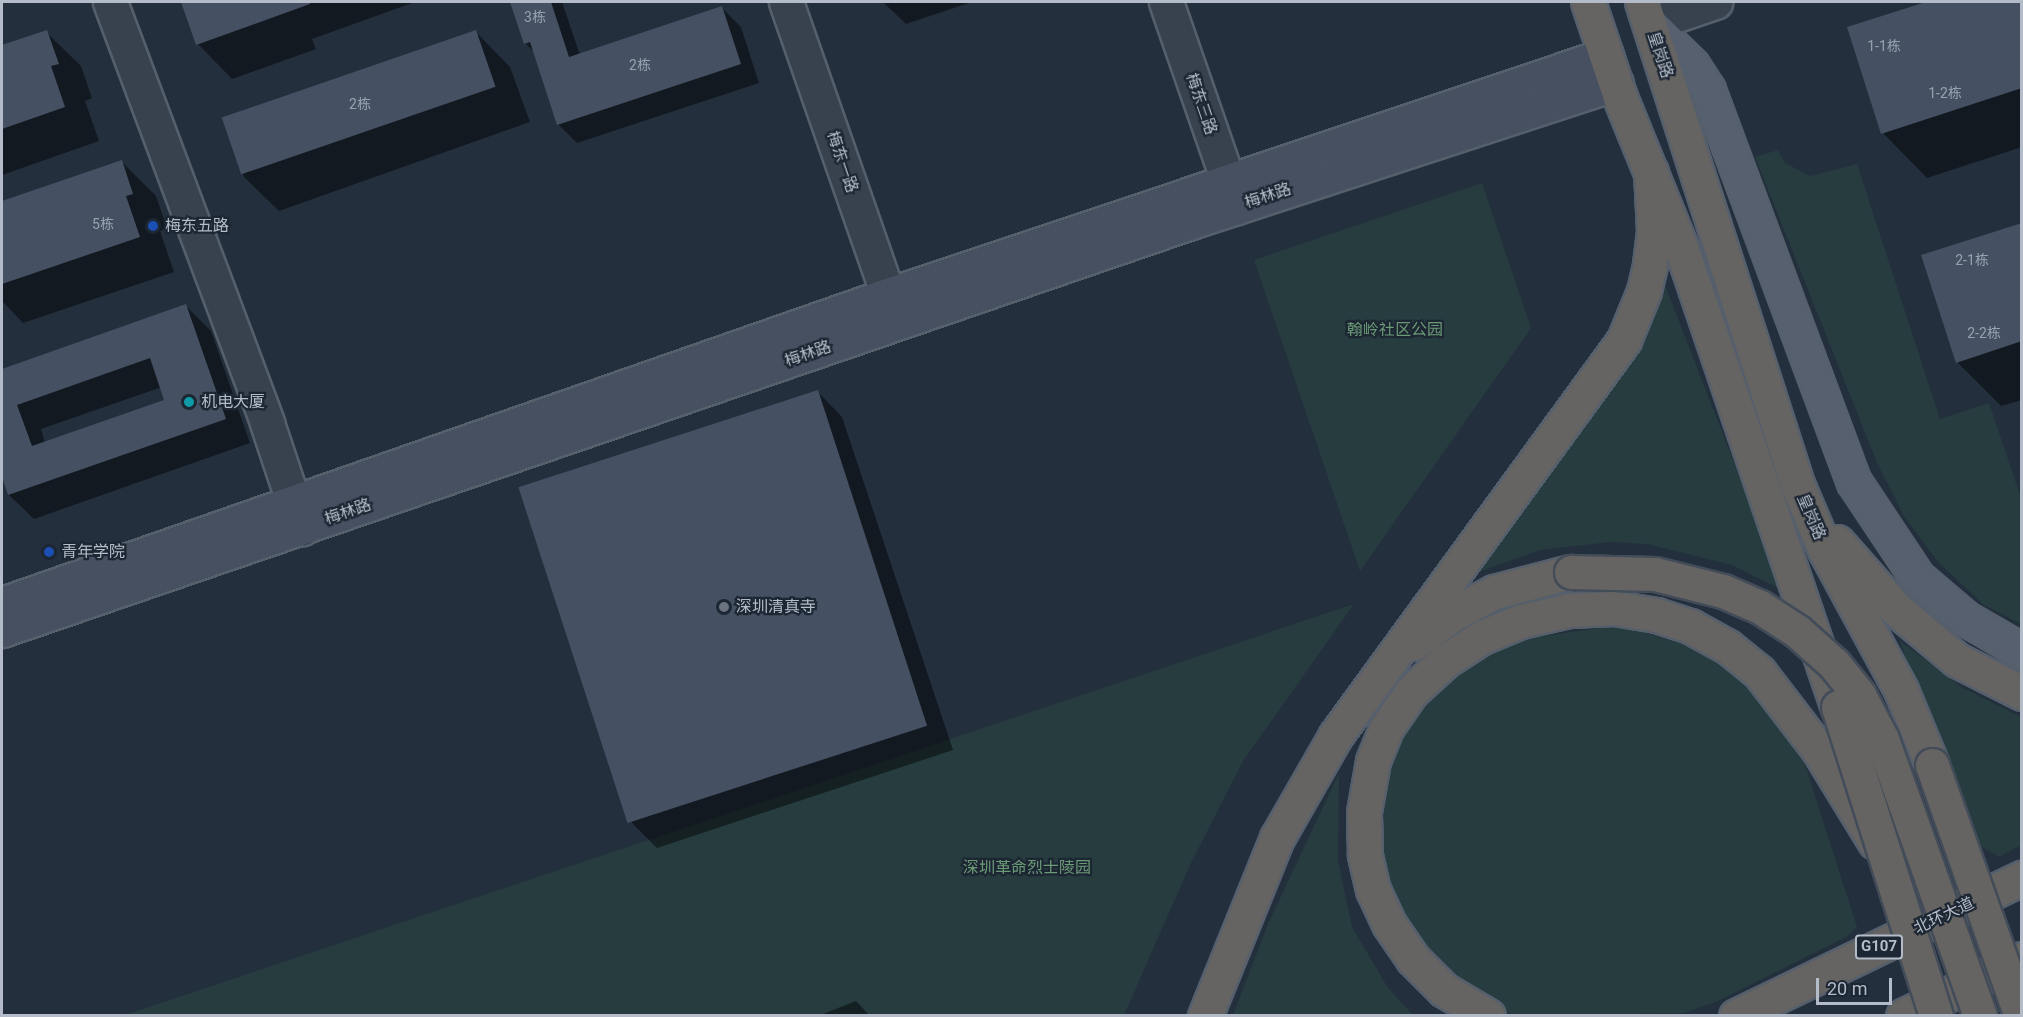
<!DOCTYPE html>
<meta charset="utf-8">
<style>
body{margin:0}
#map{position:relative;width:2023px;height:1017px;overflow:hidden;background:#242f3e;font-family:Roboto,"Noto Sans SC",sans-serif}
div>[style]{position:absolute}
.green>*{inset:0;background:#263c3f}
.shadow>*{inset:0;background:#0007}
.building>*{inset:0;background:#455162;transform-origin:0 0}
.roads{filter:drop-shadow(2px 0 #565f6c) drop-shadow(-2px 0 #565f6c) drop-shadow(0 2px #565f6c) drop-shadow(0 -2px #565f6c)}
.tertiary>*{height:33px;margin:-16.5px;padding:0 16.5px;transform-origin:16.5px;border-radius:16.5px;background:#38414e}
.secondary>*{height:33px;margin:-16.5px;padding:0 16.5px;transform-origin:16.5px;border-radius:16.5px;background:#465061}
.primary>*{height:33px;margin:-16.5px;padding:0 16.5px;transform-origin:16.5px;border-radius:16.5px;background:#56606e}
.trunk>*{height:33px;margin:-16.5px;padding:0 16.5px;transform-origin:16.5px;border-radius:16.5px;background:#656462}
.bridges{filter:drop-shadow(2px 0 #434c59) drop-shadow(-2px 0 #434c59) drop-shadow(0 2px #434c59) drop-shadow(0 -2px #434c59)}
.trunk-bridge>*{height:33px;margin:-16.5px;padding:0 16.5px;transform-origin:16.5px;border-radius:16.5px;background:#656462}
.dots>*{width:16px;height:16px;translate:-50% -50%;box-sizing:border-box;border:3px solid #1d2633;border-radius:50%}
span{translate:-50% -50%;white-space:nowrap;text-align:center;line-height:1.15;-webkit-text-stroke:4.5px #1d2633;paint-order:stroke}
.number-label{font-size:14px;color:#98a1af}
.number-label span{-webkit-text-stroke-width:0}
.shield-label span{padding:2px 4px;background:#1d2633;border:2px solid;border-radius:4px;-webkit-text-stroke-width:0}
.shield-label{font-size:15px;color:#b4bcc9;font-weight:700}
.street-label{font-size:16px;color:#b4bcc9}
.poi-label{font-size:16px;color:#b4bcc9}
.left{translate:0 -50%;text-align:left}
.park-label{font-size:16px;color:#6b9a76}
.frame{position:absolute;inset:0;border:3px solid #b4bcc9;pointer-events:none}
.scale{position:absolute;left:1816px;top:978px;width:76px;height:27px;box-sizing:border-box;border:3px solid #b4bcc9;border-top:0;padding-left:8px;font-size:18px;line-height:21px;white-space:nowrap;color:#b4bcc9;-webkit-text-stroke:4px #1d2633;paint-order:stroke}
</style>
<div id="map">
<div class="green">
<i style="clip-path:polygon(1778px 150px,1785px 163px,1810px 176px,1857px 164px,1940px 419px,1989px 403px,2021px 498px,2021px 624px,1984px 605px,1938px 562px,1904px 516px,1878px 465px,1755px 157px)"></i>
<i style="clip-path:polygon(1482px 183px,1531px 328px,1360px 571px,1254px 260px)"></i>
<i style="clip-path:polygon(1661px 275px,1784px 591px,1732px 565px,1647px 544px,1611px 542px,1540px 550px,1473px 574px)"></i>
<i style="clip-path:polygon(1354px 604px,1243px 761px,1190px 865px,1124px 1015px,125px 1015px)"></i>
<i style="clip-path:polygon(1605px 627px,1635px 630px,1692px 647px,1718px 661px,1762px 698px,1796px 745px,1807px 771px,1857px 927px,1846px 937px,1718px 1001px,1684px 1013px,1515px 1016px,1492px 1005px,1447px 974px,1412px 931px,1389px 880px,1383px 853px,1385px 784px,1411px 720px,1447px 679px,1469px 663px,1518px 640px)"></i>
<i style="clip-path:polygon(1899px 640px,1963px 688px,2021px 717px,2021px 845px,1999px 857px,1982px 847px,1965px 813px)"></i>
<i style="clip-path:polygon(1339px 773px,1338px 861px,1352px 927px,1388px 988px,1413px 1015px,1233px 1015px,1268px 924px)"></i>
</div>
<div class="shadow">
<i style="clip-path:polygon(183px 2px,415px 2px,312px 39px,316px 49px,232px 79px,198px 44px)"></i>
<i style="clip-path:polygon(511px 2px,562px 2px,580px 55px,722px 8px,741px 27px,759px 83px,577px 143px,558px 124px,535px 53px,525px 43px)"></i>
<i style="clip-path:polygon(883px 2px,972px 2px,906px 24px)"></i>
<i style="clip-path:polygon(1931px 2px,2022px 2px,2022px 147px,1927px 178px,1883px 133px,1848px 28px)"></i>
<i style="clip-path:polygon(46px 32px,81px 66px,92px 98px,85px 101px,99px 141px,2px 175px,2px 47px)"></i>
<i style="clip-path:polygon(476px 32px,510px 67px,530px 122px,279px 211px,244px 177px,225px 122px)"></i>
<i style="clip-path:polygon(122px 162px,156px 196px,167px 228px,160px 231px,174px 272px,23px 323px,2px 301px,2px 202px)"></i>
<i style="clip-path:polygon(2022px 224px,2022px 400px,2001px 406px,1957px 362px)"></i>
<i style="clip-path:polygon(evenodd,186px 306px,211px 331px,250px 443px,34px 519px,9px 495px,2px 472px,2px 371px,186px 306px,162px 387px,166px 401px,45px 443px,41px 429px,162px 387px)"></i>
<i style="clip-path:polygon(818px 392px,842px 417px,953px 750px,657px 848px,632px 823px)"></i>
<i style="clip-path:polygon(856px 1001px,870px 1016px,818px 1016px)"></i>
</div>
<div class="building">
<i style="clip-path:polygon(181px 2px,310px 2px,310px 4px,196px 45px)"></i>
<i style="clip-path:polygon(510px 2px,551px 2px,569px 57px,722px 6px,741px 64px,557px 125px,530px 42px,524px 44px)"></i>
<i style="clip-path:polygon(1926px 2px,2022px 2px,2022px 88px,1881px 134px,1847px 27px)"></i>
<i style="clip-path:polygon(47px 30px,59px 64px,51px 66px,65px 107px,2px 129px,2px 45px)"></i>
<i style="left:476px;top:30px;width:60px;height:269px;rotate:71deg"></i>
<i style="clip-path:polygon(122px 160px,133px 194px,126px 196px,140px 237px,2px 284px,2px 201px)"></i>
<i style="clip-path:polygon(2022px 223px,2022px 341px,1956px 363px,1921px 255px)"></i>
<i style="clip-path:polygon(evenodd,186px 304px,226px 419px,8px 495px,2px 477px,2px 369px,186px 304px,150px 358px,164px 400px,32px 446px,17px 405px,150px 358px)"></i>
<i style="left:818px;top:390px;width:353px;height:315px;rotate:72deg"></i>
</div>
<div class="roads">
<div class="tertiary">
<i style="left:110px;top:2px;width:449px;rotate:69.5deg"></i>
<i style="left:267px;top:423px;width:111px;rotate:71.6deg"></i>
<i style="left:786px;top:2px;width:338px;rotate:70.8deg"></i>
<i style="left:1166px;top:2px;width:217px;rotate:70.9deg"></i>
<i style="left:1650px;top:24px;width:69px;rotate:-18.7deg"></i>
</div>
<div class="secondary">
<i style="left:2px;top:604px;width:938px;rotate:-19.23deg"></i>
<i style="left:888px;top:295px;width:757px;rotate:-18.48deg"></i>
<i style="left:2px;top:630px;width:1257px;rotate:-18.94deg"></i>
<i style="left:1191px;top:222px;width:447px;rotate:-18.1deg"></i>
</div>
<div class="primary">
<i style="left:1650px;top:24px;width:59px;rotate:44.3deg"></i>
<i style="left:1692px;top:65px;width:30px;rotate:57deg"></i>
<i style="left:1708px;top:90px;width:418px;rotate:69.6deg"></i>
<i style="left:1854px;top:482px;width:114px;rotate:56.4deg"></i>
<i style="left:1917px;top:577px;width:63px;rotate:40.5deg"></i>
<i style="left:1965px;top:618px;width:66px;rotate:30.1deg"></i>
</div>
<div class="trunk">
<i style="left:1588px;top:2px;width:100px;rotate:71.4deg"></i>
<i style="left:1620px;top:97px;width:165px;rotate:67.9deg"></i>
<i style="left:1682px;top:250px;width:483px;rotate:71.2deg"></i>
<i style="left:1642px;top:2px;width:506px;rotate:72.17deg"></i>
<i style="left:1797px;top:484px;width:72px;rotate:67deg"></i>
<i style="left:1825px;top:550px;width:159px;rotate:61.5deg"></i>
<i style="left:1901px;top:690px;width:81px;rotate:67.5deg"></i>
<i style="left:1837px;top:542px;width:89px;rotate:48.6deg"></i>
<i style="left:1896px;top:609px;width:80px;rotate:39.9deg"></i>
<i style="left:1957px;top:660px;width:73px;rotate:26.9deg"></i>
<i style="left:1414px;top:643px;width:49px;rotate:-36.6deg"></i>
<i style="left:1453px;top:614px;width:47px;rotate:-28.2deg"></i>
<i style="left:1494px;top:592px;width:80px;rotate:-14.6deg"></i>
<i style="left:1205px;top:1016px;width:192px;rotate:-68deg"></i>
<i style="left:1277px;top:838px;width:119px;rotate:-60.2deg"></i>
<i style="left:1336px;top:735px;width:489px;rotate:-53.9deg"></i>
<i style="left:1624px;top:340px;width:53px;rotate:-67.8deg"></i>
<i style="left:1644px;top:291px;width:28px;rotate:-77deg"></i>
<i style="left:1650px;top:264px;width:33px;rotate:-83deg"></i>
<i style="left:1654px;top:231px;width:59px;rotate:-92.9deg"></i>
<i style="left:1488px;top:1016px;width:51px;rotate:-149.4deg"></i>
<i style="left:1444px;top:990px;width:44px;rotate:-135deg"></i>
<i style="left:1413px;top:959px;width:42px;rotate:-124.4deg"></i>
<i style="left:1389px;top:924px;width:38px;rotate:-115deg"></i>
<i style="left:1373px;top:890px;width:37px;rotate:-103deg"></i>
<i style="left:1365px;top:854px;width:42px;rotate:-91.4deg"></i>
<i style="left:1364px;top:812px;width:52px;rotate:-80deg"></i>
<i style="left:1373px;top:761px;width:37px;rotate:-68deg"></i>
<i style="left:1387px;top:727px;width:42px;rotate:-55.6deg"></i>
<i style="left:1411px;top:692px;width:46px;rotate:-42.4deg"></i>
<i style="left:1445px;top:661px;width:44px;rotate:-33deg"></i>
<i style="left:1482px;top:637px;width:42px;rotate:-22.3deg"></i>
<i style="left:1521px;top:621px;width:50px;rotate:-12.7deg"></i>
<i style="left:1570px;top:610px;width:44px;rotate:-2.6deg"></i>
<i style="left:1614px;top:608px;width:43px;rotate:9.5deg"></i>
<i style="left:1656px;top:615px;width:36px;rotate:18deg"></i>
<i style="left:1690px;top:626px;width:43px;rotate:28.9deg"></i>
<i style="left:1728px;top:647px;width:40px;rotate:39deg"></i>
<i style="left:1759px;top:672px;width:97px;rotate:52.5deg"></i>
<i style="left:1818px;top:749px;width:109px;rotate:58.5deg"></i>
<i style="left:1736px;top:1016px;width:318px;rotate:-25.8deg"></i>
<i style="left:1903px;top:1016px;width:132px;rotate:-25.6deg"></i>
</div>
</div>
<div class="bridges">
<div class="trunk-bridge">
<i style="left:1571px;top:572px;width:84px;rotate:1.4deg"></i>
<i style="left:1655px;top:574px;width:70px;rotate:14deg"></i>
<i style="left:1723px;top:591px;width:40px;rotate:23.4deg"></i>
<i style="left:1760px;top:607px;width:44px;rotate:33deg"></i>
<i style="left:1797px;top:631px;width:50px;rotate:41.7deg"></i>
<i style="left:1834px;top:664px;width:40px;rotate:51deg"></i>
<i style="left:1859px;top:695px;width:50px;rotate:62.4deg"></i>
<i style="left:1882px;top:739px;width:294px;rotate:70.5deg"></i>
<i style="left:1838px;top:707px;width:324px;rotate:72.4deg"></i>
<i style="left:1932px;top:765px;width:266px;rotate:70.5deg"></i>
</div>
</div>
<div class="dots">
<i style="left:153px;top:226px;background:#1a4fb4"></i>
<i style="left:189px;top:402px;background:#0f9aa8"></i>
<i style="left:49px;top:552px;background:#1a4fb4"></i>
<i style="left:724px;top:607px;background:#6b7280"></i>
</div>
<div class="number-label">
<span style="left:535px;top:17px">3栋</span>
<span style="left:1884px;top:46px">1-1栋</span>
<span style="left:640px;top:65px">2栋</span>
<span style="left:1945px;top:93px">1-2栋</span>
<span style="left:360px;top:104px">2栋</span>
<span style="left:103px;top:224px">5栋</span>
<span style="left:1972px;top:260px">2-1栋</span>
<span style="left:1984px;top:333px">2-2栋</span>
</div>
<div class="shield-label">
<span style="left:1879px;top:947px">G107</span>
</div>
<div class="street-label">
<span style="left:1660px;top:55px;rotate:72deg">皇岗路</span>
<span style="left:1201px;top:104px;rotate:71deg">梅东三路</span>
<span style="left:842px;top:162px;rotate:71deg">梅东一路</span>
<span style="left:1268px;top:196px;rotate:-18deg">梅林路</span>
<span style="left:808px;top:354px;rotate:-19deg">梅林路</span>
<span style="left:348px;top:512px;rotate:-19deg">梅林路</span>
<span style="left:1811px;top:517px;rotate:67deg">皇岗路</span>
<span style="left:1944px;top:916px;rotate:-25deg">北环大道</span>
</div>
<div class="poi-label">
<span class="left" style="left:165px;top:226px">梅东五路</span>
<span class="left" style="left:201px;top:402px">机电大厦</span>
<span class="left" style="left:61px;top:552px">青年学院</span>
<span class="left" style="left:736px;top:607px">深圳清真寺</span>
</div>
<div class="park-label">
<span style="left:1395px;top:330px">翰岭社区公园</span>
<span style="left:1027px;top:868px">深圳革命烈士陵园</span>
</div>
<div class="frame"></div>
<div class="scale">20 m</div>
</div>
